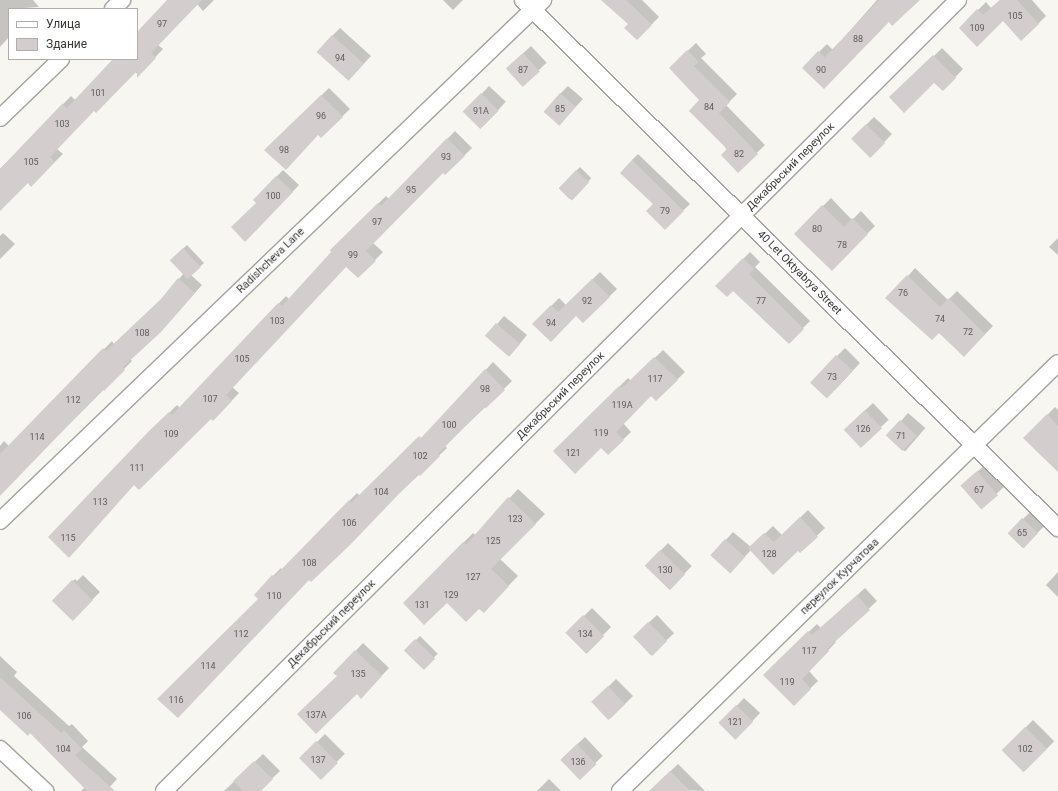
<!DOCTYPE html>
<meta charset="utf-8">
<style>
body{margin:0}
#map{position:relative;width:1058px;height:791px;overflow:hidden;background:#f7f6f1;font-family:Roboto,sans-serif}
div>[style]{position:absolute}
.shadow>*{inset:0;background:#0003;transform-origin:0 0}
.building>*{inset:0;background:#d3cdcd;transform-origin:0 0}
.roads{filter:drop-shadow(1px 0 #a4a39f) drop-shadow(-1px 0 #a4a39f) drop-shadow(0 1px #a4a39f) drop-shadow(0 -1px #a4a39f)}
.street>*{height:16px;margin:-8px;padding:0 8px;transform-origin:8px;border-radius:8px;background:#fff}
span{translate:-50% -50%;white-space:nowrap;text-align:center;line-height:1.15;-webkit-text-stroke:3.5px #fff;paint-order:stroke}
.number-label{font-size:9px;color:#5f5d5c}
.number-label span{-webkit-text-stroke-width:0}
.street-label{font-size:11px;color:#383836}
.legend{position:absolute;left:8px;top:8px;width:130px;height:52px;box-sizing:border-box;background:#fff;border:1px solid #afafaf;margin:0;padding:5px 7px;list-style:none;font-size:12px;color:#383836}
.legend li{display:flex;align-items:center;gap:8px;height:20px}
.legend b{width:20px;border:1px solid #afafaf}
</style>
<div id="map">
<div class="shadow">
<i style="clip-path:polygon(0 0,33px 0,39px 7px,9px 9px,9px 37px,0 47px)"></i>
<i style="clip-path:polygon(169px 0,214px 0,203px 11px,197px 4px,158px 45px,163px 49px,146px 67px,139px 75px,135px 72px,94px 110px,57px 149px,63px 154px,31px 185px,28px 182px,0 210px,0 169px,71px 96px,75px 100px,118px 59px,137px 59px,137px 39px)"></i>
<i style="clip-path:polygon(443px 0,463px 0,453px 10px)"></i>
<i style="clip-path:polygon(603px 0,642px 0,659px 17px,637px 39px,629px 24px)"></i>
<i style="clip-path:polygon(877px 0,918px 0,889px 21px,824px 88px,803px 68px,827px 44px,833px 50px)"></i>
<i style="clip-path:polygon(1000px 0,1032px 0,1046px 16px,1038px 24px,1003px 20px,960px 28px,986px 2px,991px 8px)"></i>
<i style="clip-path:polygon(340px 28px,371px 56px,356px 72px,332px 36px)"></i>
<i style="clip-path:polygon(696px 43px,706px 54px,701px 58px,737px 94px,726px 105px,765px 145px,738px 171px,678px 60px)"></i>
<i style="left:531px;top:46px;width:23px;height:33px;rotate:47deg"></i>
<i style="clip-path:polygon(942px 48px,963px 69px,943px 90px,934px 81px,911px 79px)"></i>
<i style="left:489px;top:86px;width:23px;height:35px;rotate:43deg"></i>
<i style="clip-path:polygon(568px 86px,583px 99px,567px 116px,560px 94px)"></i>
<i style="clip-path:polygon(329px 88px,350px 109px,321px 137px,318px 134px,266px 150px)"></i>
<i style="clip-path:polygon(874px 117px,892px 134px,871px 156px,866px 125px)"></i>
<i style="clip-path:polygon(455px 131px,472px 148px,445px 174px,443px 172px,373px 243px,383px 252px,358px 277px,346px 266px,232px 387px,239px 393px,221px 412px,211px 417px,134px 484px,75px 551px,158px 424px,177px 405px,180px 408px,286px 296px,289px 299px,333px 252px,331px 250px,386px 196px,389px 199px)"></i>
<i style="clip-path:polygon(638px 154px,690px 204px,665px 228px,632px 160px)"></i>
<i style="left:580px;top:167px;width:16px;height:30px;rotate:45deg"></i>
<i style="clip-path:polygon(283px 170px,299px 185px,245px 241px,257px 203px,254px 200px)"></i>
<i style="clip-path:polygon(831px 198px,852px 220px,861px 211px,875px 226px,832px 269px,795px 234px)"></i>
<i style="clip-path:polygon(3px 233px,15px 244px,0 259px,0 236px)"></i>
<i style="clip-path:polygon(1058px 238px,1058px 255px,1049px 247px)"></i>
<i style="clip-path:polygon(187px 245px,204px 263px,191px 275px,202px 285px,169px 322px,130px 359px,132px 361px,7px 487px,0 481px,0 446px,4px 441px,9px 446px,112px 341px,114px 344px,163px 298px,184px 273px,171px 260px)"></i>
<i style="clip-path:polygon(750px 252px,760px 262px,755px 267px,810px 321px,789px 342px,733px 290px,717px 286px)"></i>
<i style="clip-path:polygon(915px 268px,948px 300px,957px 291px,993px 326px,964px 356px,908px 276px)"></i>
<i style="clip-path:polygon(600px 272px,617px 289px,583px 322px,576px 315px,534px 324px,559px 298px,566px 305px)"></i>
<i style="clip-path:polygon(504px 316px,527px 335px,517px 347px,497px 324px)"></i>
<i style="clip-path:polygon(845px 348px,860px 363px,835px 390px,837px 356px)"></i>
<i style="clip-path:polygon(663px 350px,685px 372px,656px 400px,651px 395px,623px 423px,631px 432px,608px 454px,601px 447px,555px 451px,628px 378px,631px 381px)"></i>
<i style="clip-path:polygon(493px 362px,512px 381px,445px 446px,447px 448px,309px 579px,259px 599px,273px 576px,281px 568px,282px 570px,357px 493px,360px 496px,429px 431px)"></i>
<i style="left:873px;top:403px;width:23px;height:38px;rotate:47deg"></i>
<i style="clip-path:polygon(1055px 407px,1058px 410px,1058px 463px,1025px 438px)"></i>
<i style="left:908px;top:413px;width:23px;height:31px;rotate:41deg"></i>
<i style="clip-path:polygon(986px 464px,1005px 486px,981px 508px,970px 478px)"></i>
<i style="clip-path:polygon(518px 489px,545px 514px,500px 559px,518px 576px,484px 611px,479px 607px,447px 601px,404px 603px,473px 533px,475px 535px)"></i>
<i style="clip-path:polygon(808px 510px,825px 528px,800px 552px,798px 550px,751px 550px,738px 564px,712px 555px,733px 532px,751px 547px,773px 526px,782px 535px)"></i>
<i style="left:1031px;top:511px;width:20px;height:32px;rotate:45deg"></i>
<i style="left:668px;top:543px;width:33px;height:32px;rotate:44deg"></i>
<i style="clip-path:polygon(1058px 572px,1058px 597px,1046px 585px)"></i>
<i style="clip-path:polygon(83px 575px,100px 592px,73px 619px,53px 600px,75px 579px,77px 581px)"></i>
<i style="clip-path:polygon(865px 588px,877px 601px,834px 641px,836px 642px,809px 671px,818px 681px,794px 704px,772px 667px,817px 624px,821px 628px)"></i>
<i style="left:592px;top:608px;width:27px;height:35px;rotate:45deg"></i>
<i style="left:657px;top:615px;width:25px;height:32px;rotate:47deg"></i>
<i style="left:420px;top:636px;width:25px;height:21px;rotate:45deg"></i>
<i style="clip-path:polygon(363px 643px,389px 668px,369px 689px,335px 673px)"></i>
<i style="clip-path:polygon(0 656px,17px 672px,14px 676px,69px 726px,72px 724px,88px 741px,82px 747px,117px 779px,106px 791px,81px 791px,85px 787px,0 703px)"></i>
<i style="left:616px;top:679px;width:24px;height:32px;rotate:45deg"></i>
<i style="left:744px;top:698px;width:22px;height:35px;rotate:43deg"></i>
<i style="left:1033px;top:720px;width:30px;height:42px;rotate:45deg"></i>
<i style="left:325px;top:734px;width:28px;height:35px;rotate:45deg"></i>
<i style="left:585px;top:737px;width:26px;height:33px;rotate:47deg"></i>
<i style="clip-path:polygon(263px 754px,280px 771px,259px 791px,224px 791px)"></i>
<i style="clip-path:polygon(678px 764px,705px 791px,652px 789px)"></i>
<i style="clip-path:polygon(549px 779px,561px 791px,537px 791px)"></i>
</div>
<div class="building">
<i style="clip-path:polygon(167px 0,202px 0,151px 53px,156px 58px,137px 78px,137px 71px,96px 113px,94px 111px,50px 157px,55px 162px,31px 187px,28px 183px,0 211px,0 169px,62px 104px,67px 108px,113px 59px,137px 59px,137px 32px)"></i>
<i style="clip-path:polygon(601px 0,626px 0,652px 25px,637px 40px,624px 28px,628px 24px)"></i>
<i style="clip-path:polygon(879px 0,920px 0,892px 26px,889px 22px,824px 89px,802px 68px,818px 51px,825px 57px)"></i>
<i style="clip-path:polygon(1000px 0,1017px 0,1039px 24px,1021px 41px,1003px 21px,977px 47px,959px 28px,977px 9px,983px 15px)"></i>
<i style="left:332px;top:35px;width:43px;height:23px;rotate:42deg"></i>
<i style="clip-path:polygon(687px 50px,699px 62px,694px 66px,730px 102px,719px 113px,758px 154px,738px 173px,721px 155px,727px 149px,689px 111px,699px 100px,669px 68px)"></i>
<i style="left:523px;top:53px;width:25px;height:23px;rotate:48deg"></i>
<i style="clip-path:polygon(933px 55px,956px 78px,943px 91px,934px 83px,904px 113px,889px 97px)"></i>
<i style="left:481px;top:93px;width:25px;height:26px;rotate:45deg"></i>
<i style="left:560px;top:93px;width:21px;height:25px;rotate:41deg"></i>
<i style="clip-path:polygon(321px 95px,343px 117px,321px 138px,318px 135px,286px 170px,264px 150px)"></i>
<i style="left:866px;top:124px;width:27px;height:21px;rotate:45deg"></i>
<i style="clip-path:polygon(447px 138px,465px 156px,445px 175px,443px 173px,366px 251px,376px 261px,358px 278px,346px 267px,226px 395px,232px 401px,213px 421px,211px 419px,139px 490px,134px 485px,69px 558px,48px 537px,149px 431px,169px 412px,172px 415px,278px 303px,282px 306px,331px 252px,330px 250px,378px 203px,381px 206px)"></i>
<i style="clip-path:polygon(632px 160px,684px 211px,665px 230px,646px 211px,653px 204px,620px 173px)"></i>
<i style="left:576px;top:170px;width:18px;height:25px;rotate:43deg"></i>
<i style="clip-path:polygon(276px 176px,293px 192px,245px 242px,231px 227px,256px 203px,253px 200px)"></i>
<i style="clip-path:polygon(822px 205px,844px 227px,852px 218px,868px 234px,832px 271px,794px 234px)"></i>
<i style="left:183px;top:248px;width:26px;height:18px;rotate:47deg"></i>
<i style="clip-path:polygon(743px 258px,754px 269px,749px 274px,804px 329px,789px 344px,733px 291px,727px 297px,715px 286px)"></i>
<i style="clip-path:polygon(907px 275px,940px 307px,949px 298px,985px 334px,964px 357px,939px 333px,932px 340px,885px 298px)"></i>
<i style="clip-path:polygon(178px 278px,195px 293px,161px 332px,123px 367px,125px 370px,104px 391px,103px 389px,0 496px,0 454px,103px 348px,106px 351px,161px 299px)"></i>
<i style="clip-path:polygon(592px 279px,610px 297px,583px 323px,576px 316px,551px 342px,532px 324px,551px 305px,558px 312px)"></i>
<i style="left:496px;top:323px;width:32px;height:17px;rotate:41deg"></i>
<i style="left:836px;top:355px;width:23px;height:38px;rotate:43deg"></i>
<i style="clip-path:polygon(654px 357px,678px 380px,656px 401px,651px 396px,616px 432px,624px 440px,608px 455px,601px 448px,575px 474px,553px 451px,619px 386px,622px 388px)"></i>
<i style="clip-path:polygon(485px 369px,505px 390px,486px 408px,484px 407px,438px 454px,440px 456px,420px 476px,418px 474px,350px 545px,311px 582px,309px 580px,178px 718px,157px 699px,258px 599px,254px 595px,272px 575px,274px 577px,349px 500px,351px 503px,419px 436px,421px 438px)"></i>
<i style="left:865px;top:410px;width:25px;height:29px;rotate:47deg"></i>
<i style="clip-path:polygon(1047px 414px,1058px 426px,1058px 472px,1023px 438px)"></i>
<i style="left:900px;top:420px;width:23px;height:21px;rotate:43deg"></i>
<i style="left:977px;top:471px;width:32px;height:22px;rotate:49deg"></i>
<i style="clip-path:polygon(508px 497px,536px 524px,491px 569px,509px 586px,484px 613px,479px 609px,466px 622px,447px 603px,424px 625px,403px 603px,463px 542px,466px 545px)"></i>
<i style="clip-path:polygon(800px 517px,818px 537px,800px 553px,798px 551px,773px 575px,748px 548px,764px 533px,774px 542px)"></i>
<i style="left:1022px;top:518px;width:22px;height:21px;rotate:43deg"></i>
<i style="left:725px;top:539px;width:27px;height:22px;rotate:42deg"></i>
<i style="left:660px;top:550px;width:35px;height:22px;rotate:44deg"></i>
<i style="left:72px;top:580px;width:29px;height:29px;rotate:44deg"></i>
<i style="clip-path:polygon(857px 595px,870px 610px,827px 649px,829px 651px,802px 679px,811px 689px,794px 706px,763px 675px,808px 631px,812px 635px)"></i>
<i style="left:583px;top:615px;width:30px;height:25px;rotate:45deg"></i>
<i style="left:648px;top:622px;width:27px;height:21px;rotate:45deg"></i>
<i style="left:415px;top:639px;width:28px;height:16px;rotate:44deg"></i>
<i style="clip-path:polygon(355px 650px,382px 676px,361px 699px,357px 694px,316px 734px,297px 714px,337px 676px,333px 673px)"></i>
<i style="clip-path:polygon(0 677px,61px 733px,64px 730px,82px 749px,75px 755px,115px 791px,87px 791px,30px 733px,28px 736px,0 710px)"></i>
<i style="left:608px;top:686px;width:25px;height:23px;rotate:47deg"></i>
<i style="left:736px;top:705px;width:24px;height:25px;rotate:45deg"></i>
<i style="left:1025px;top:727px;width:31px;height:33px;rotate:45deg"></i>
<i style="left:316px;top:741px;width:31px;height:24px;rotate:45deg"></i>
<i style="left:577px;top:744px;width:28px;height:23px;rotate:46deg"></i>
<i style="clip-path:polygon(254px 761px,273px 779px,261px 791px,243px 791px,233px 781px)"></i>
<i style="clip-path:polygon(670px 771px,690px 791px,649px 791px)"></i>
</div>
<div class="roads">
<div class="street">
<i style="left:523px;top:0;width:752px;rotate:44.62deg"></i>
<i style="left:113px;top:9px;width:13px;rotate:-45deg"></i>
<i style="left:0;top:118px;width:85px;rotate:-44deg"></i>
<i style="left:0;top:521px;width:753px;rotate:-43.82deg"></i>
<i style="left:0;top:749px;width:62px;rotate:43deg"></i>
<i style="left:164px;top:791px;width:1121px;rotate:-44.89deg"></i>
<i style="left:620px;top:791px;width:612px;rotate:-44.34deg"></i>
</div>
</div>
<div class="number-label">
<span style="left:1015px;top:16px">105</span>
<span style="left:162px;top:24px">97</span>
<span style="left:977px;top:28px">109</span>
<span style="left:858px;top:39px">88</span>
<span style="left:340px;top:58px">94</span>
<span style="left:523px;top:70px">87</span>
<span style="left:821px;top:70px">90</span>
<span style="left:98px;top:93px">101</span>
<span style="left:709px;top:107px">84</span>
<span style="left:560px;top:109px">85</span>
<span style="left:481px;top:111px">91А</span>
<span style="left:321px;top:116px">96</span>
<span style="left:62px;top:124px">103</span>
<span style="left:284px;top:150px">98</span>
<span style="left:739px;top:154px">82</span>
<span style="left:446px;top:157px">93</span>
<span style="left:31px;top:162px">105</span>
<span style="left:411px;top:190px">95</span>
<span style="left:273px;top:196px">100</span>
<span style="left:665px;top:211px">79</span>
<span style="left:377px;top:222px">97</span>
<span style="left:817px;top:229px">80</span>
<span style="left:842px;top:245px">78</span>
<span style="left:353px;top:255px">99</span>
<span style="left:903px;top:293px">76</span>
<span style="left:587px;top:301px">92</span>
<span style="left:761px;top:301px">77</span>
<span style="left:940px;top:319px">74</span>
<span style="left:277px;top:321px">103</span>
<span style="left:551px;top:323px">94</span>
<span style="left:968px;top:332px">72</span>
<span style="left:142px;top:333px">108</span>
<span style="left:242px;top:359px">105</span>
<span style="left:832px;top:377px">73</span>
<span style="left:655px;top:379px">117</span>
<span style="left:485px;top:389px">98</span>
<span style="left:210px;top:399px">107</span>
<span style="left:73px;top:400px">112</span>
<span style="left:622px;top:405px">119А</span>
<span style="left:449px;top:425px">100</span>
<span style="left:863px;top:429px">126</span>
<span style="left:601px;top:433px">119</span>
<span style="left:171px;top:434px">109</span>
<span style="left:901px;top:436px">71</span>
<span style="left:37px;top:437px">114</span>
<span style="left:573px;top:453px">121</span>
<span style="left:420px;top:456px">102</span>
<span style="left:137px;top:468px">111</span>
<span style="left:979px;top:490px">67</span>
<span style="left:381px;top:492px">104</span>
<span style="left:100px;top:502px">113</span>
<span style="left:515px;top:519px">123</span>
<span style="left:349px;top:523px">106</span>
<span style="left:1022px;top:533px">65</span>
<span style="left:68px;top:538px">115</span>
<span style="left:493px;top:541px">125</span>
<span style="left:769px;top:554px">128</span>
<span style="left:309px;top:563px">108</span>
<span style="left:665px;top:570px">130</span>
<span style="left:473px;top:577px">127</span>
<span style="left:451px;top:595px">129</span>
<span style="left:274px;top:596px">110</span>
<span style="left:422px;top:605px">131</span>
<span style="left:241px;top:634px">112</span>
<span style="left:585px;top:634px">134</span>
<span style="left:809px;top:651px">117</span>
<span style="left:208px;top:666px">114</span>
<span style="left:358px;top:674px">135</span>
<span style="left:787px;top:682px">119</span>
<span style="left:176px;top:700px">116</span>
<span style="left:316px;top:715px">137А</span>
<span style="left:24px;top:716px">106</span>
<span style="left:735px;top:722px">121</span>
<span style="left:63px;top:749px">104</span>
<span style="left:1025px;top:749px">102</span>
<span style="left:318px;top:760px">137</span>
<span style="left:578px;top:762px">136</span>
</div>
<div class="street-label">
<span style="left:791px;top:167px;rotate:-45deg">Декабрьский переулок</span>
<span style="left:271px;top:261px;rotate:-44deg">Radishcheva Lane</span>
<span style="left:799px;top:273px;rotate:45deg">40 Let Oktyabrya Street</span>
<span style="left:561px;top:396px;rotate:-45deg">Декабрьский переулок</span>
<span style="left:840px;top:577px;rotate:-44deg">переулок Курчатова</span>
<span style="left:332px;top:624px;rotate:-45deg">Декабрьский переулок</span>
</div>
<ul class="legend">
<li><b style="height:5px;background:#fff"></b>Улица</li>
<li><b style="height:11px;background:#d3cdcd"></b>Здание</li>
</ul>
</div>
